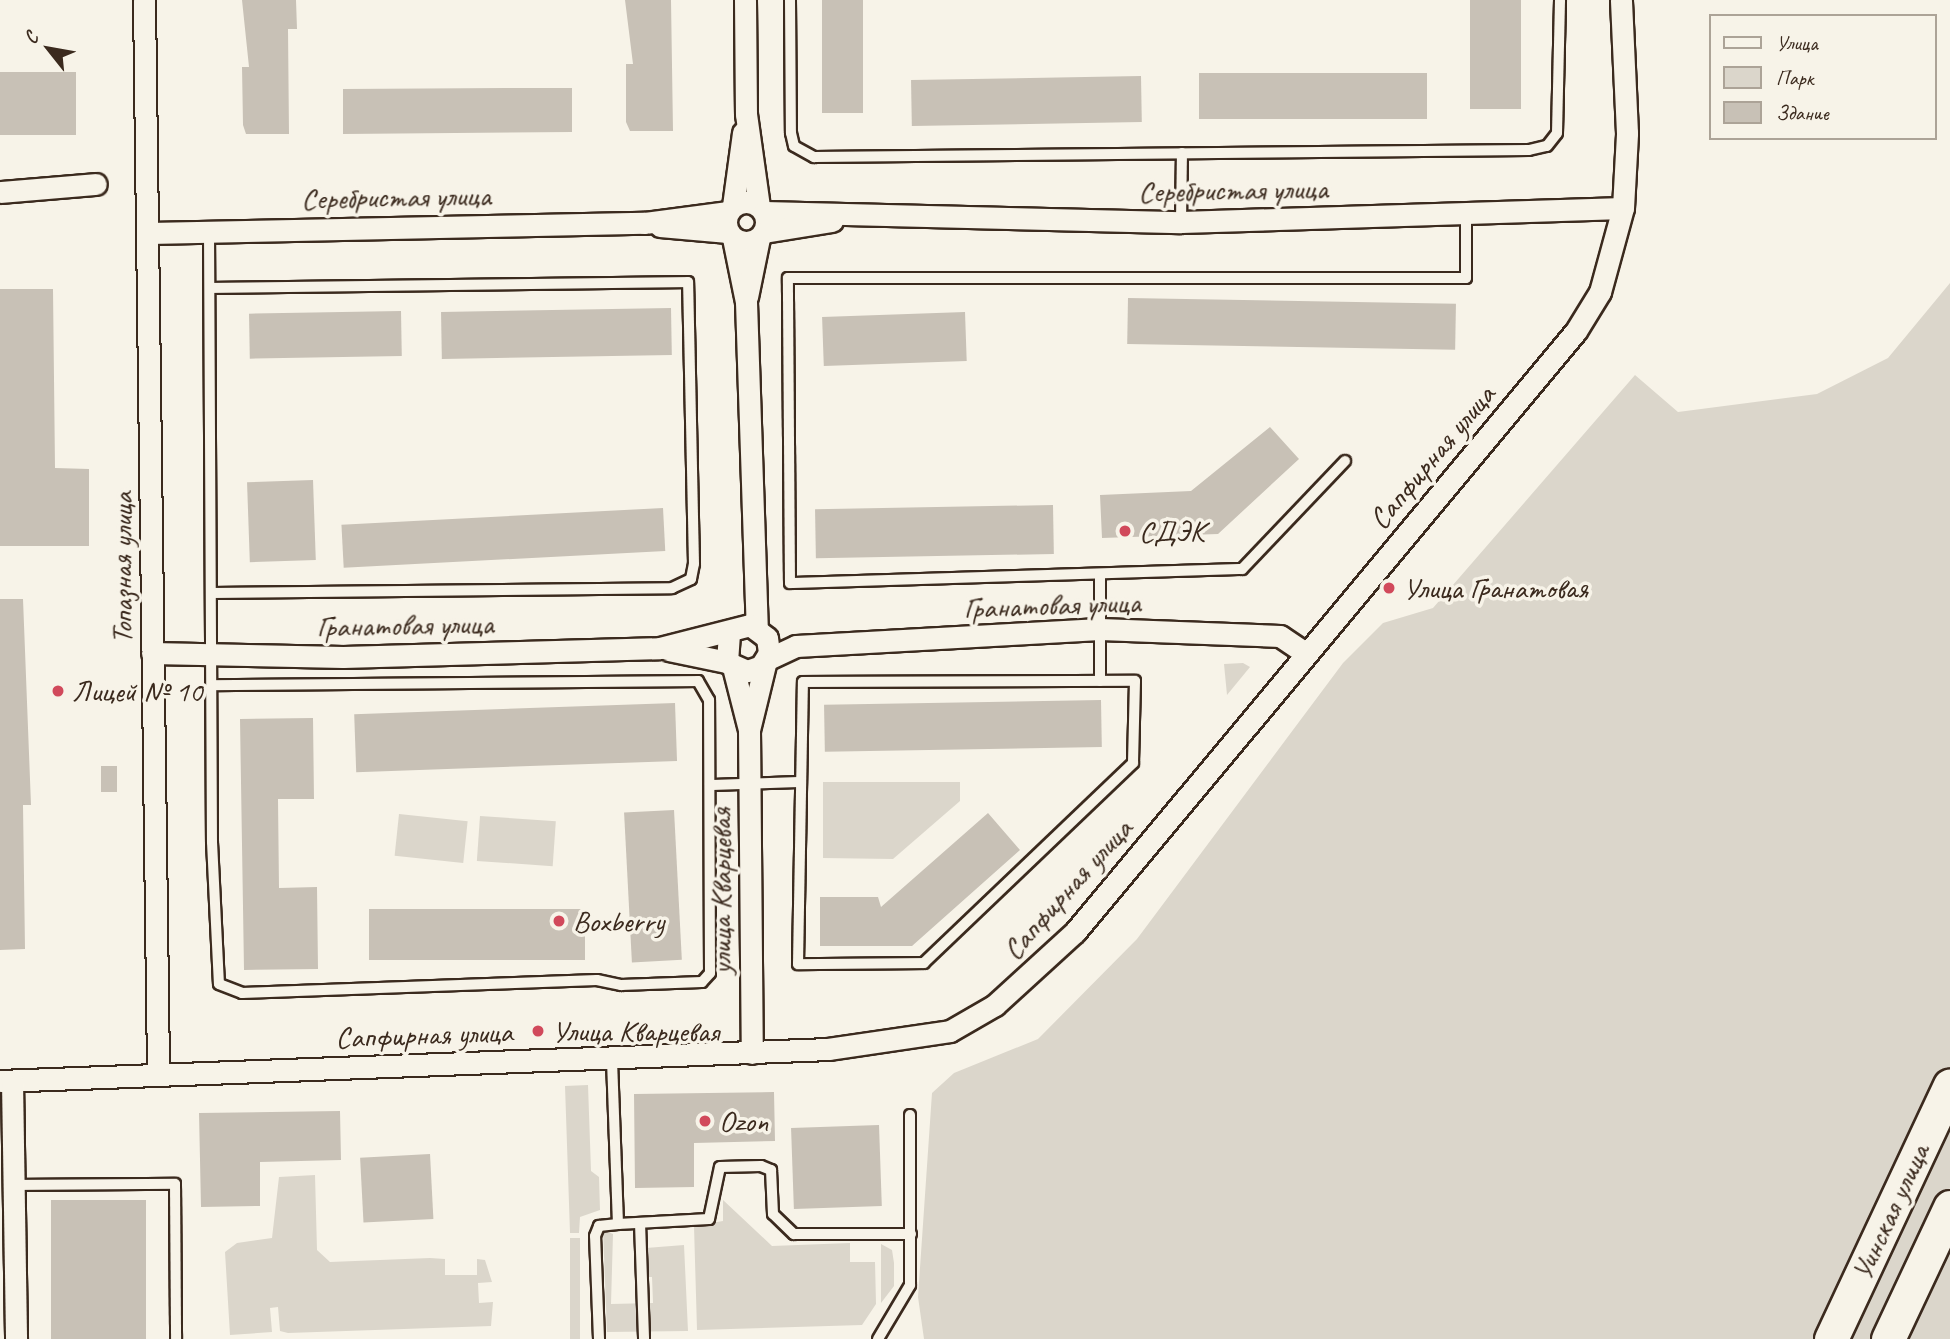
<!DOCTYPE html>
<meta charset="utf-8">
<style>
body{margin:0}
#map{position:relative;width:1950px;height:1339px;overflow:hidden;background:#f7f3e8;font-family:Caveat,sans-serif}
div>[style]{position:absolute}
.green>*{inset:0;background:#dbd6cb;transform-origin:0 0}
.building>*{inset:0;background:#c8c1b6;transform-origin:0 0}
.roads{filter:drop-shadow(2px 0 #3b2a1e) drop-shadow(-2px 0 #3b2a1e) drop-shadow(0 2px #3b2a1e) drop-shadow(0 -2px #3b2a1e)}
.lane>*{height:10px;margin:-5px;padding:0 5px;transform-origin:5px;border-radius:5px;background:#f7f3e8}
.street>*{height:21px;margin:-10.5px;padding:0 10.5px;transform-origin:10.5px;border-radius:10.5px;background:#f7f3e8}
.street>.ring{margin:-10.5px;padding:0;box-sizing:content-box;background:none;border:21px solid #f7f3e8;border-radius:50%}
.primary>*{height:33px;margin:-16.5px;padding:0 16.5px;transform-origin:16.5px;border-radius:16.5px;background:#f7f3e8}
.dots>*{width:19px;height:19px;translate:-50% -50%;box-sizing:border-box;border:4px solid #f7f3e8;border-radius:50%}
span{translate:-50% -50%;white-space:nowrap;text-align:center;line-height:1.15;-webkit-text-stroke:7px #f7f3e8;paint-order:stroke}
.street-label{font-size:30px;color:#3b2a1e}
.poi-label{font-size:30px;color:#3b2a1e}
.left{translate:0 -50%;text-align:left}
.legend{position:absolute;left:1709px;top:14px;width:228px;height:126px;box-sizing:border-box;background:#f7f3e8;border:2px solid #aca397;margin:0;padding:9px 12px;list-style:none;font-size:21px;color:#3b2a1e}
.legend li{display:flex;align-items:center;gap:14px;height:35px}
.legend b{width:35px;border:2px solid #aca397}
.north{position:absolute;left:14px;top:14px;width:70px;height:70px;-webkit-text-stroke:5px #f7f3e8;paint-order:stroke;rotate:301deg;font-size:19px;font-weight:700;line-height:28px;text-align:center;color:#3b2a1e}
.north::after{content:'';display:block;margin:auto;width:24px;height:32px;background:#3b2a1e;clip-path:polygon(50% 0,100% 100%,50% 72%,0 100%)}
</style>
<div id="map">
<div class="green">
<i style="clip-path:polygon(1950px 283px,1950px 1068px,1820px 1339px,924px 1339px,918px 1297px,932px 1093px,954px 1073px,1038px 1039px,1137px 939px,1343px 663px,1383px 623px,1433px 608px,1635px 375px,1678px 412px,1817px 394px,1888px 358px)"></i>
<i style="clip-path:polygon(1243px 663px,1250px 667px,1227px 695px,1224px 664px)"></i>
<i style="clip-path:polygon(823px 782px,960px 782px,960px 801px,893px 859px,823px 858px)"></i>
<i style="left:399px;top:814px;width:69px;height:42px;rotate:6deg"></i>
<i style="left:480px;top:816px;width:76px;height:45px;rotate:4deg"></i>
<i style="clip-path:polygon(588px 1085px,591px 1171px,599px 1177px,600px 1210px,580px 1217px,579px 1233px,570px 1233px,565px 1086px)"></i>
<i style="clip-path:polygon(1950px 1125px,1950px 1188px,1876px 1339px,1847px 1339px)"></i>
<i style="clip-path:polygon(315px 1175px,317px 1250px,330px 1262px,430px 1258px,445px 1259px,445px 1275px,477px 1275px,477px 1259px,485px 1260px,492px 1282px,478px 1283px,479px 1303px,493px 1302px,491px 1326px,288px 1333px,280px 1331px,278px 1307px,270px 1308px,272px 1332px,230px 1335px,225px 1252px,237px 1243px,272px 1238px,279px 1177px)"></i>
<i style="clip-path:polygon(723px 1200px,772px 1246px,850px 1243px,850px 1262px,875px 1262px,876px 1304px,862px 1325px,697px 1330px,694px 1226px,723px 1221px)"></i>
<i style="clip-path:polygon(603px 1230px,613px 1234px,611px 1304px,653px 1303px,652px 1277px,644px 1277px,646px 1248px,684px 1245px,688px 1331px,607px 1332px)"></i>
<i style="left:570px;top:1238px;width:10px;height:101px"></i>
<i style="clip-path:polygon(881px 1244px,892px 1250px,894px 1263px,894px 1286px,881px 1303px)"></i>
<i style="clip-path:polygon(1950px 1249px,1950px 1339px,1906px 1339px)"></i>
</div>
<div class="building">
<i style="clip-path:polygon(242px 0,296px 0,297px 29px,288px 29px,289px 134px,246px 134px,243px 125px,242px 67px,249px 67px)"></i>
<i style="clip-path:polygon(625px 0,671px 0,673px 131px,630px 131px,626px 122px,626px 64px,633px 64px)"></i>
<i style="left:822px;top:0;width:41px;height:113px"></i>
<i style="left:1470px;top:0;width:51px;height:109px"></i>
<i style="left:0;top:72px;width:76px;height:63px"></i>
<i style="left:1427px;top:73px;width:46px;height:228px;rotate:90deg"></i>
<i style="left:1141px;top:76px;width:46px;height:230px;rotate:89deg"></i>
<i style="clip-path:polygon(505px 88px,572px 88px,572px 132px,343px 134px,343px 89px)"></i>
<i style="clip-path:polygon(0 289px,53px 289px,55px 468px,89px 469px,89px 546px,0 546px)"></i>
<i style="left:1128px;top:298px;width:328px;height:46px;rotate:1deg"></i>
<i style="left:671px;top:308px;width:47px;height:230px;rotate:89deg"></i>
<i style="left:401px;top:311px;width:45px;height:152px;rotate:89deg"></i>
<i style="left:965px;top:312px;width:49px;height:143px;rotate:88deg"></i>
<i style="clip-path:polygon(1270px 427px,1299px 459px,1218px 534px,1102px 538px,1100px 495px,1191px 491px)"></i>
<i style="left:313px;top:480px;width:80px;height:66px;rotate:88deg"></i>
<i style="left:1053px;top:505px;width:49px;height:238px;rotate:89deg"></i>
<i style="left:663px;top:508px;width:43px;height:322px;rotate:87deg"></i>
<i style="clip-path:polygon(0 599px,23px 599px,31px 805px,23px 805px,25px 949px,0 950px)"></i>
<i style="left:1101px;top:700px;width:47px;height:277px;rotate:89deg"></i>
<i style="left:675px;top:703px;width:58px;height:321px;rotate:88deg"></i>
<i style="clip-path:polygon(313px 718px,314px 799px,278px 799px,279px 888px,317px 887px,318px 969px,244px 970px,240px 719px)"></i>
<i style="left:101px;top:766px;width:16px;height:26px"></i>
<i style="left:674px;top:810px;width:150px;height:50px;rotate:87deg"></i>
<i style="clip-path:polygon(988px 813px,1020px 850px,912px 946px,820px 946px,820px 897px,878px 897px,881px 907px)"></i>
<i style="left:369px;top:909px;width:216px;height:51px"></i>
<i style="clip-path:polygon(774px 1092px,775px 1141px,694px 1143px,694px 1187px,635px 1188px,634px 1094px)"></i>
<i style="clip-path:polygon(340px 1111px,341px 1160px,260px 1162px,260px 1206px,201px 1207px,199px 1113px)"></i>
<i style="left:879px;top:1125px;width:81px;height:88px;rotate:88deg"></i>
<i style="left:430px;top:1154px;width:65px;height:70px;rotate:87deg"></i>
<i style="left:146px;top:1200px;width:139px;height:95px;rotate:90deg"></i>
</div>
<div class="roads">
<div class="lane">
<i style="left:790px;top:0;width:133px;rotate:89.6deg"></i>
<i style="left:791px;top:133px;width:13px;rotate:77deg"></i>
<i style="left:794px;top:146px;width:23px;rotate:29deg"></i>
<i style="left:814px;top:157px;width:715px;rotate:-0.56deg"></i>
<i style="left:1529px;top:150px;width:18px;rotate:-13deg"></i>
<i style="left:1547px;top:146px;width:16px;rotate:-52deg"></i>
<i style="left:1557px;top:133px;width:133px;rotate:-88.7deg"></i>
<i style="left:1181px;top:222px;width:69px;rotate:-89.2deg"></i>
<i style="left:209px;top:231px;width:611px;rotate:89.72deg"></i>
<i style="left:212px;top:842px;width:142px;rotate:87.2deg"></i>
<i style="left:219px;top:984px;width:25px;rotate:21deg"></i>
<i style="left:242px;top:993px;width:355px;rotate:-2.1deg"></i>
<i style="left:597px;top:980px;width:25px;rotate:12deg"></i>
<i style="left:621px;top:985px;width:81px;rotate:-2.1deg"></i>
<i style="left:702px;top:982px;width:12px;rotate:-48deg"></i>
<i style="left:710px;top:973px;width:273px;rotate:-90.2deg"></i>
<i style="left:709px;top:700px;width:22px;rotate:-120deg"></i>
<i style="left:698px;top:681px;width:486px;rotate:179.5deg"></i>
<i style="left:1345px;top:461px;width:149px;rotate:133.6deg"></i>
<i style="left:1242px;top:569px;width:452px;rotate:178.2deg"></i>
<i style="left:790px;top:583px;width:305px;rotate:-90.4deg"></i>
<i style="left:788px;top:278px;width:678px"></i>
<i style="left:1466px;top:278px;width:63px;rotate:-90deg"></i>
<i style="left:212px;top:593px;width:460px;rotate:-0.6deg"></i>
<i style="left:672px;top:588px;width:21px;rotate:-25deg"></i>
<i style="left:691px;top:579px;width:15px;rotate:-79deg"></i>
<i style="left:694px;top:564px;width:282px;rotate:-91.2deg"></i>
<i style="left:688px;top:282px;width:476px;rotate:179.3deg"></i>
<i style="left:1100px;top:681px;width:104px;rotate:-90deg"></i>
<i style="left:1135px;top:681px;width:82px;rotate:91.4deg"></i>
<i style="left:1133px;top:763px;width:289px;rotate:136.3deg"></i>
<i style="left:924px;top:963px;width:126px;rotate:179.5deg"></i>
<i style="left:798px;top:964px;width:282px;rotate:-89deg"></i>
<i style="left:803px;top:682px;width:332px;rotate:-0.2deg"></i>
<i style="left:710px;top:785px;width:91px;rotate:-1.9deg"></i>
<i style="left:14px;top:1185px;width:161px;rotate:-0.4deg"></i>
<i style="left:175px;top:1184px;width:155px;rotate:89.6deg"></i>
<i style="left:640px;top:1223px;width:116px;rotate:88deg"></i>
<i style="left:618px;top:1224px;width:91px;rotate:-3.1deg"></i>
<i style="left:709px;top:1219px;width:53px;rotate:-78.1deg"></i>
<i style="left:720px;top:1167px;width:41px;rotate:-1.4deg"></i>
<i style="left:761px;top:1166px;width:11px;rotate:22deg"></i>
<i style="left:771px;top:1170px;width:44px;rotate:87.4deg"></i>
<i style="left:773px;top:1214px;width:29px;rotate:44deg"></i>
<i style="left:794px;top:1234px;width:117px"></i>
<i style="left:599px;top:1339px;width:103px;rotate:-92.2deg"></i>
<i style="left:595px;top:1236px;width:11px;rotate:-68deg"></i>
<i style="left:599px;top:1226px;width:19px;rotate:-6deg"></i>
<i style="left:618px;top:1224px;width:166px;rotate:-92.1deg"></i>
<i style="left:878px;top:1339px;width:63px;rotate:-59.3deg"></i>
<i style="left:910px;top:1285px;width:170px;rotate:-90deg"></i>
</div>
<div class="street">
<i style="left:144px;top:0;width:1071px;rotate:89.25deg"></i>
<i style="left:745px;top:0;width:114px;rotate:89.5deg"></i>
<i style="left:746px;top:114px;width:93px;rotate:82deg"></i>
<i style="left:0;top:192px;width:96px;rotate:-4.8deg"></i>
<i class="ring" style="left:726px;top:202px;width:19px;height:19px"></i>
<i style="left:733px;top:206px;width:74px;rotate:-82.2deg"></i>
<i style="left:764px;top:212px;width:417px;rotate:1.4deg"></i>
<i style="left:1181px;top:222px;width:442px;rotate:-1.8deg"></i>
<i style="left:660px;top:226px;width:68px;rotate:5deg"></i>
<i style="left:764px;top:232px;width:69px;rotate:-9.2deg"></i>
<i style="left:149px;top:233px;width:495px;rotate:-1.2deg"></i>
<i style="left:644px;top:223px;width:85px;rotate:-7.5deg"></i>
<i style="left:733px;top:238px;width:65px;rotate:78.5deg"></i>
<i style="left:746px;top:302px;width:325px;rotate:88.1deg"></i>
<i style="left:747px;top:297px;width:60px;rotate:-78.5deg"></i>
<i style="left:669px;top:650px;width:59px;rotate:11.7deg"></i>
<i style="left:152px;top:653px;width:191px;rotate:1.2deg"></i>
<i style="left:343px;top:657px;width:317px;rotate:-1.6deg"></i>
<i style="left:660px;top:648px;width:93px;rotate:-14.3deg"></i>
<i style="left:750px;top:625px;width:21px;rotate:37deg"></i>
<i style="left:767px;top:638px;width:15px;rotate:82deg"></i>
<i style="left:769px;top:653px;width:15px;rotate:122deg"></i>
<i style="left:761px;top:666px;width:15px;rotate:160deg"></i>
<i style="left:747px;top:671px;width:22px;rotate:-156deg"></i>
<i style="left:727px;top:662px;width:29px;rotate:-86deg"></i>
<i style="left:733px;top:667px;width:65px;rotate:75.7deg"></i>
<i style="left:749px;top:730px;width:323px;rotate:89.5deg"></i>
<i style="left:749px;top:730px;width:72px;rotate:-76.3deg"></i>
<i style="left:766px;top:660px;width:33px;rotate:-25deg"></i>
<i style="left:796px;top:646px;width:304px;rotate:-3.2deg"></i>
<i style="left:1100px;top:629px;width:180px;rotate:2.2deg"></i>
<i style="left:1280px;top:636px;width:30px;rotate:34deg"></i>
<i style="left:0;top:1081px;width:829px;rotate:-2.21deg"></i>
<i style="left:828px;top:1049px;width:123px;rotate:-8.4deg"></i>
<i style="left:950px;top:1031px;width:52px;rotate:-30deg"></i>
<i style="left:995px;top:1005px;width:108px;rotate:-42.4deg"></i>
<i style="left:1075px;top:932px;width:782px;rotate:-50.19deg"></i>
<i style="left:1576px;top:331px;width:46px;rotate:-58.4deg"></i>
<i style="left:1600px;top:292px;width:87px;rotate:-74.7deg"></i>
<i style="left:1623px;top:208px;width:75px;rotate:-86.9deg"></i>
<i style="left:1627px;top:133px;width:133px;rotate:-92.6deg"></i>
<i style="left:12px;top:1081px;width:258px;rotate:89.1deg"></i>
</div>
<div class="primary">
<i style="left:1831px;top:1339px;width:280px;rotate:-64.9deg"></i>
<i style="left:1888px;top:1339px;width:146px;rotate:-64.8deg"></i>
</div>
</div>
<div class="dots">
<i style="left:1125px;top:531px;background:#d1495b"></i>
<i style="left:1389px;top:588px;background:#d1495b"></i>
<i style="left:58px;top:691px;background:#d1495b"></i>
<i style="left:559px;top:921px;background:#d1495b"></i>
<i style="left:538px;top:1031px;background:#d1495b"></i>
<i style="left:705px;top:1121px;background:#d1495b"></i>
</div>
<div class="street-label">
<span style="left:1233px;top:190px;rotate:-1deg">Серебристая улица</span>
<span style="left:396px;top:197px;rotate:-1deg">Серебристая улица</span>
<span style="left:1432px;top:457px;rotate:-50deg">Сапфирная улица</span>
<span style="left:122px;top:568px;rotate:-90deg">Топазная улица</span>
<span style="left:1052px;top:605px;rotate:-2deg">Гранатовая улица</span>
<span style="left:405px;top:625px;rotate:-1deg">Гранатовая улица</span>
<span style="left:1067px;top:889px;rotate:-48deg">Сапфирная улица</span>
<span style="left:721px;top:891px;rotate:-90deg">улица Кварцевая</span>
<span style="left:424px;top:1035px;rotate:-2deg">Сапфирная улица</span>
<span style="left:1890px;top:1212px;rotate:-65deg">Уинская улица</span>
</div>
<div class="poi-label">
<span class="left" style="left:1139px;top:531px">СДЭК</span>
<span class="left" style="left:1403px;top:588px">Улица Гранатовая</span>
<span class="left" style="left:72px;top:691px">Лицей № 10</span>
<span class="left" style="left:573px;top:921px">Boxberry</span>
<span class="left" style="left:552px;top:1031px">Улица Кварцевая</span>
<span class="left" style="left:719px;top:1121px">Ozon</span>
</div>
<ul class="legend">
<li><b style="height:9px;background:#f7f3e8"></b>Улица</li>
<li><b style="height:19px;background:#dbd6cb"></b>Парк</li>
<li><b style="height:19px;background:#c8c1b6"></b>Здание</li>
</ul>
<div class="north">С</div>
</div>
